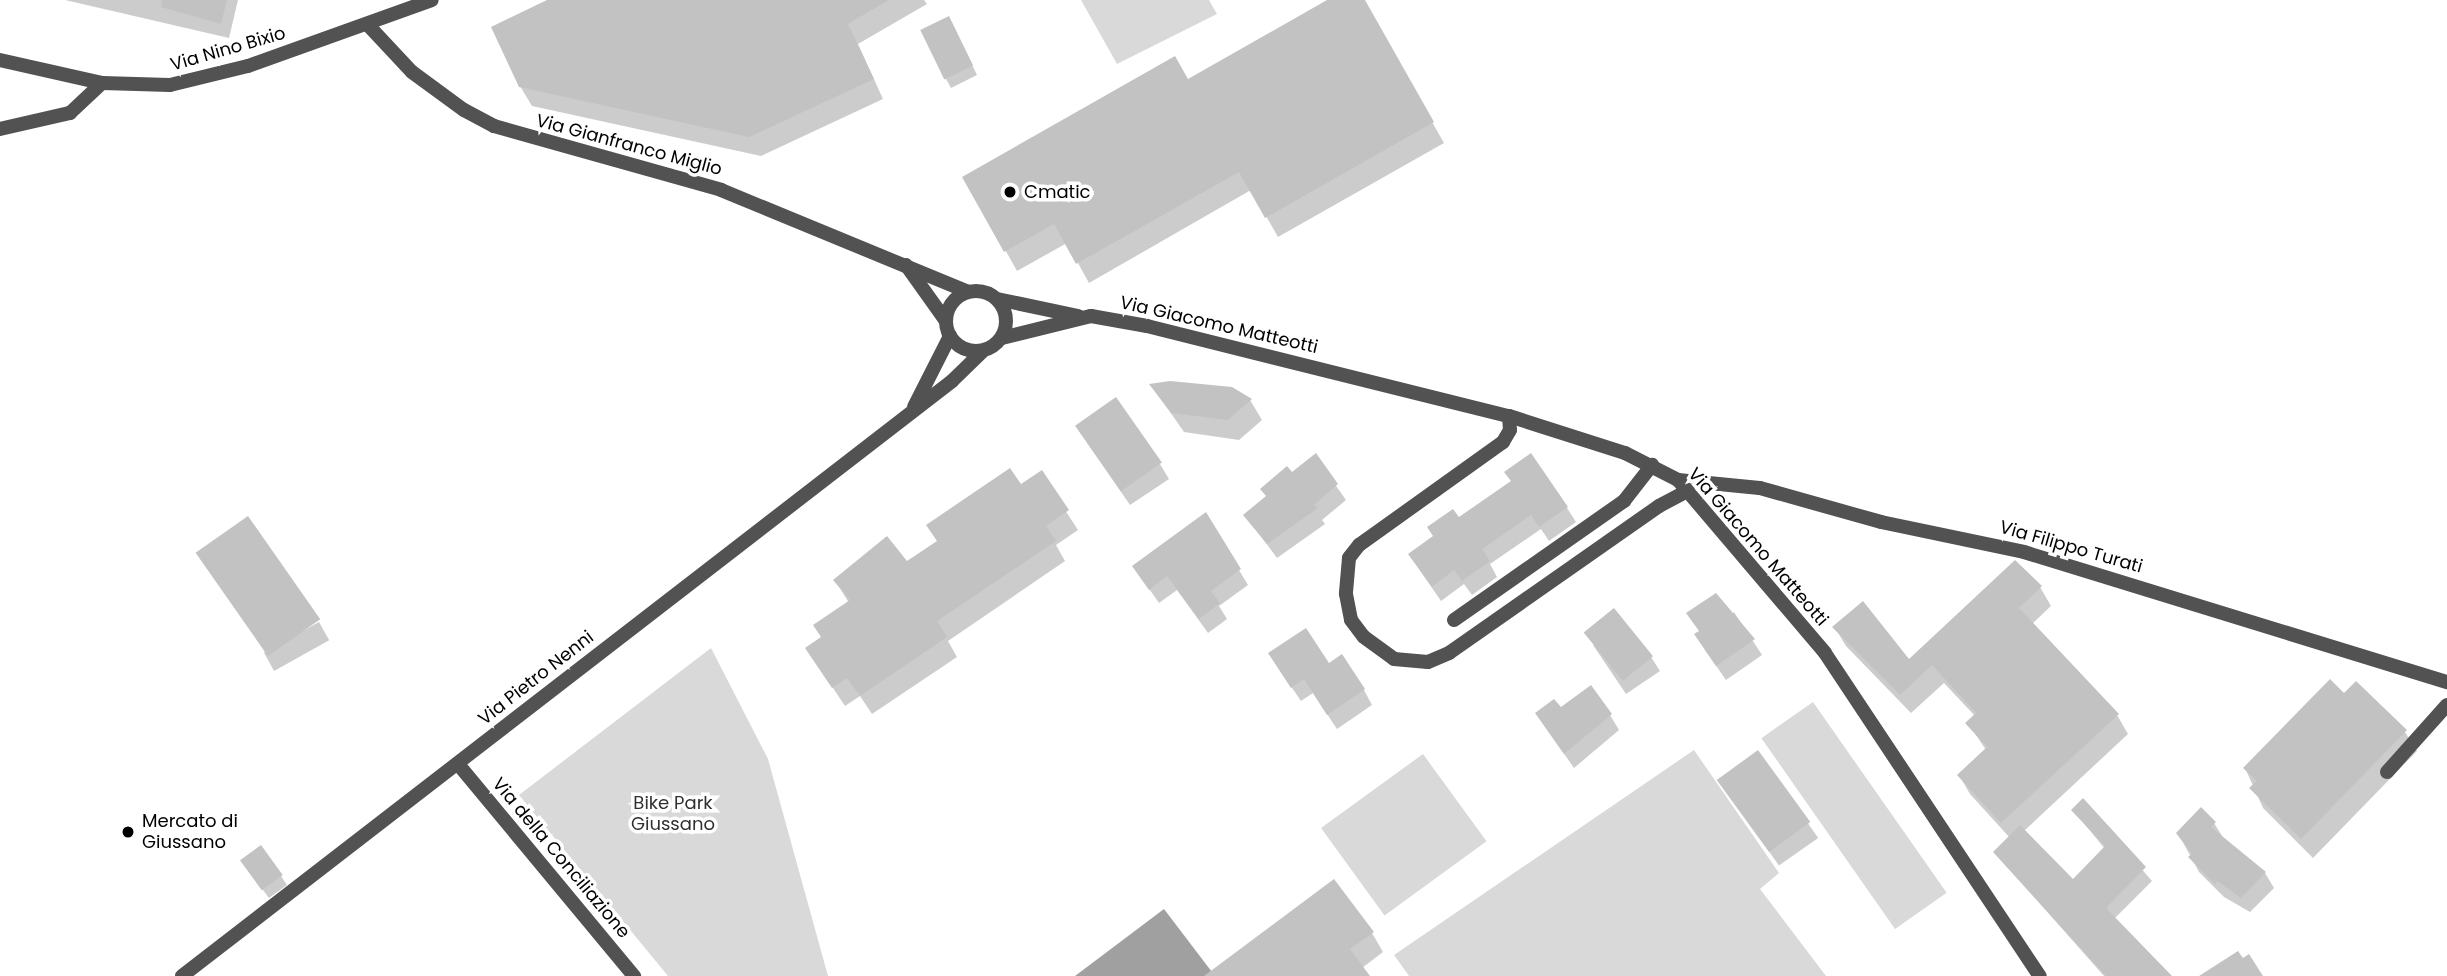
<!DOCTYPE html>
<style>
body{margin:0}
#map{position:relative;width:2447px;height:976px;overflow:hidden;background:#fff;font-family:Poppins,sans-serif}
div>[style]{position:absolute}
.green>*{inset:0;background:#d9d9d9;transform-origin:0 0}
.water>*{inset:0;background:#a0a0a0}
.shadow>*{inset:0;background:#0003;transform-origin:0 0}
.building>*{inset:0;background:#c2c2c2;transform-origin:0 0}
.street>*{height:14px;margin:-7px;padding:0 7px;transform-origin:7px;border-radius:7px;background:#525252}
.street>.ring{margin:-7px;padding:0;box-sizing:content-box;background:none;border:14px solid #525252;border-radius:50%}
.dots>*{width:19px;height:19px;translate:-50% -50%;box-sizing:border-box;border:4px solid #fff;border-radius:50%}
span{translate:-50% -50%;white-space:nowrap;text-align:center;line-height:1.15;-webkit-text-stroke:7px #fff;paint-order:stroke}
.street-label{font-size:18px;color:#000}
.poi-label{font-size:18px;color:#000}
.left{translate:0 -50%;text-align:left}
.park-label{font-size:18px;color:#303030}
</style>
<div id="map">
<div class="green">
<i style="clip-path:polygon(1081px 0,1209px 0,1217px 14px,1117px 64px)"></i>
<i style="clip-path:polygon(711px 648px,768px 759px,828px 976px,668px 976px,519px 795px)"></i>
<i style="left:1813px;top:702px;width:233px;height:63px;rotate:55deg"></i>
<i style="clip-path:polygon(1694px 750px,1779px 873px,1760px 889px,1826px 976px,1409px 976px,1394px 955px)"></i>
<i style="left:1423px;top:754px;width:108px;height:126px;rotate:54deg"></i>
</div>
<div class="water">
<i style="clip-path:polygon(1164px 909px,1215px 976px,1075px 976px)"></i>
</div>
<div class="shadow">
<i style="clip-path:polygon(65px 0,238px 0,229px 38px)"></i>
<i style="clip-path:polygon(552px 0,924px 0,927px 4px,858px 44px,883px 99px,761px 156px,532px 106px,520px 86px)"></i>
<i style="clip-path:polygon(1330px 0,1363px 0,1444px 143px,1278px 237px,1251px 190px,1089px 283px,1067px 243px,1017px 271px,965px 178px,1188px 81px)"></i>
<i style="clip-path:polygon(954px 28px,977px 75px,951px 88px,946px 79px)"></i>
<i style="clip-path:polygon(1152px 386px,1250px 400px,1262px 420px,1239px 440px,1184px 432px)"></i>
<i style="clip-path:polygon(1086px 441px,1160px 464px,1169px 479px,1130px 505px)"></i>
<i style="clip-path:polygon(1315px 456px,1346px 500px,1322px 520px,1325px 524px,1277px 558px,1245px 515px)"></i>
<i style="clip-path:polygon(1041px 473px,1078px 530px,1056px 545px,1065px 561px,948px 641px,957px 657px,872px 714px,860px 696px,845px 706px,819px 667px,823px 638px,849px 603px,835px 580px,907px 563px)"></i>
<i style="clip-path:polygon(1512px 482px,1567px 508px,1576px 522px,1549px 541px,1541px 529px,1490px 564px,1497px 577px,1472px 595px,1464px 584px,1441px 601px,1419px 569px,1458px 519px)"></i>
<i style="clip-path:polygon(1206px 515px,1248px 585px,1219px 606px,1227px 619px,1208px 633px,1177px 590px,1159px 603px,1134px 567px)"></i>
<i style="clip-path:polygon(2040px 587px,2051px 606px,2032px 624px,2117px 715px,2128px 734px,2024px 831px,2073px 882px,2105px 849px,2073px 810px,2083px 801px,2152px 881px,2114px 919px,2170px 976px,2104px 976px,1995px 853px,2010px 838px,1970px 794px,1959px 775px,1986px 750px,1968px 723px,1975px 716px,1944px 683px,1911px 713px,1846px 646px,1835px 628px,1909px 662px)"></i>
<i style="clip-path:polygon(1734px 612px,1762px 655px,1726px 680px,1705px 650px)"></i>
<i style="left:319px;top:622px;width:21px;height:63px;rotate:61deg"></i>
<i style="clip-path:polygon(1593px 645px,1651px 657px,1660px 671px,1626px 694px)"></i>
<i style="clip-path:polygon(1328px 665px,1364px 690px,1372px 705px,1337px 729px,1313px 693px,1301px 701px,1279px 669px)"></i>
<i style="clip-path:polygon(2344px 695px,2405px 732px,2417px 751px,2313px 858px,2263px 808px,2245px 768px)"></i>
<i style="clip-path:polygon(1560px 710px,1610px 715px,1619px 730px,1574px 768px,1546px 728px)"></i>
<i style="left:1758px;top:752px;width:105px;height:48px;rotate:55deg"></i>
<i style="clip-path:polygon(2214px 823px,2224px 839px,2265px 873px,2274px 888px,2250px 912px,2224px 897px,2199px 872px,2178px 833px)"></i>
<i style="clip-path:polygon(248px 870px,281px 876px,287px 885px,269px 898px)"></i>
<i style="clip-path:polygon(1372px 933px,1383px 952px,1362px 968px,1368px 976px,1219px 976px)"></i>
</div>
<div class="building">
<i style="clip-path:polygon(162px 0,227px 0,221px 24px,161px 7px)"></i>
<i style="clip-path:polygon(547px 0,889px 0,848px 24px,874px 79px,749px 137px,519px 87px,491px 27px)"></i>
<i style="clip-path:polygon(1327px 0,1365px 0,1434px 122px,1265px 218px,1239px 172px,1076px 264px,1054px 224px,1004px 252px,962px 177px,1175px 56px,1188px 79px)"></i>
<i style="left:949px;top:16px;width:55px;height:32px;rotate:64deg"></i>
<i style="clip-path:polygon(1170px 381px,1232px 387px,1252px 399px,1228px 420px,1171px 413px,1149px 384px)"></i>
<i style="left:1116px;top:397px;width:80px;height:50px;rotate:55deg"></i>
<i style="clip-path:polygon(1316px 453px,1338px 484px,1314px 505px,1318px 508px,1267px 544px,1243px 515px,1266px 496px,1260px 489px,1287px 466px,1292px 472px)"></i>
<i style="clip-path:polygon(1531px 453px,1568px 507px,1539px 527px,1531px 515px,1482px 549px,1490px 561px,1462px 581px,1454px 570px,1432px 587px,1408px 554px,1433px 536px,1427px 527px,1453px 509px,1459px 517px,1511px 481px,1504px 472px)"></i>
<i style="clip-path:polygon(1010px 468px,1021px 484px,1042px 470px,1069px 510px,1046px 526px,1056px 541px,937px 621px,947px 637px,860px 696px,847px 678px,832px 688px,805px 648px,821px 637px,813px 625px,850px 600px,833px 580px,887px 536px,907px 561px,937px 541px,926px 525px)"></i>
<i style="clip-path:polygon(1206px 512px,1241px 569px,1211px 591px,1220px 603px,1199px 619px,1167px 576px,1149px 590px,1132px 566px)"></i>
<i style="left:248px;top:516px;width:126px;height:64px;rotate:55deg"></i>
<i style="clip-path:polygon(2015px 560px,2042px 586px,2019px 608px,2119px 714px,2001px 823px,1957px 775px,1987px 747px,1965px 723px,1976px 713px,1932px 665px,1900px 695px,1832px 627px,1863px 601px,1909px 659px)"></i>
<i style="clip-path:polygon(1716px 593px,1755px 639px,1716px 666px,1694px 634px,1699px 631px,1686px 613px)"></i>
<i style="left:1614px;top:608px;width:62px;height:39px;rotate:51deg"></i>
<i style="clip-path:polygon(1306px 628px,1329px 663px,1342px 654px,1365px 689px,1327px 715px,1304px 679px,1291px 688px,1268px 653px)"></i>
<i style="clip-path:polygon(2330px 679px,2344px 693px,2356px 681px,2407px 730px,2301px 839px,2249px 788px,2257px 781px,2243px 768px)"></i>
<i style="clip-path:polygon(1591px 685px,1612px 714px,1564px 754px,1535px 713px,1554px 699px,1561px 707px)"></i>
<i style="left:1758px;top:750px;width:89px;height:51px;rotate:54deg"></i>
<i style="clip-path:polygon(2083px 798px,2146px 867px,2106px 908px,2172px 976px,2106px 976px,1993px 852px,2020px 825px,2073px 879px,2105px 846px,2071px 810px)"></i>
<i style="clip-path:polygon(2201px 807px,2216px 822px,2211px 827px,2266px 872px,2241px 898px,2217px 881px,2215px 884px,2188px 857px,2192px 854px,2176px 833px)"></i>
<i style="left:261px;top:845px;width:37px;height:26px;rotate:54deg"></i>
<i style="clip-path:polygon(1334px 879px,1374px 932px,1350px 949px,1370px 976px,1204px 976px)"></i>
<i style="clip-path:polygon(2238px 951px,2243px 958px,2249px 954px,2263px 976px,2199px 976px)"></i>
</div>
<div class="street">
<i style="left:368px;top:25px;width:64px;rotate:46.9deg"></i>
<i style="left:412px;top:72px;width:64px;rotate:36.2deg"></i>
<i style="left:464px;top:110px;width:34px;rotate:28deg"></i>
<i style="left:494px;top:126px;width:236px;rotate:15.7deg"></i>
<i style="left:721px;top:190px;width:267px;rotate:22.4deg"></i>
<i style="left:0;top:60px;width:105px;rotate:12.7deg"></i>
<i style="left:102px;top:83px;width:68px;rotate:1.7deg"></i>
<i style="left:170px;top:85px;width:80px;rotate:-13.7deg"></i>
<i style="left:248px;top:66px;width:195px;rotate:-19.7deg"></i>
<i style="left:0;top:129px;width:72px;rotate:-12.9deg"></i>
<i style="left:70px;top:113px;width:44px;rotate:-43.2deg"></i>
<i style="left:906px;top:265px;width:69px;rotate:54.5deg"></i>
<i class="ring" style="left:946px;top:291px;width:46px;height:46px"></i>
<i style="left:997px;top:299px;width:83px;rotate:11.9deg"></i>
<i style="left:1002px;top:338px;width:92px;rotate:-13.9deg"></i>
<i style="left:1091px;top:316px;width:57px;rotate:10.1deg"></i>
<i style="left:1147px;top:326px;width:373px;rotate:14deg"></i>
<i style="left:1509px;top:416px;width:122px;rotate:17.7deg"></i>
<i style="left:1625px;top:453px;width:59px;rotate:27deg"></i>
<i style="left:1678px;top:480px;width:227px;rotate:49.6deg"></i>
<i style="left:1825px;top:653px;width:388px;rotate:56.4deg"></i>
<i style="left:914px;top:407px;width:80px;rotate:-63.1deg"></i>
<i style="left:1509px;top:416px;width:14px;rotate:86deg"></i>
<i style="left:1510px;top:430px;width:14px;rotate:120deg"></i>
<i style="left:1503px;top:442px;width:177px;rotate:144.4deg"></i>
<i style="left:1359px;top:545px;width:16px;rotate:128deg"></i>
<i style="left:1349px;top:558px;width:36px;rotate:95deg"></i>
<i style="left:1346px;top:594px;width:26px;rotate:79deg"></i>
<i style="left:1351px;top:620px;width:21px;rotate:53deg"></i>
<i style="left:1364px;top:637px;width:37px;rotate:36deg"></i>
<i style="left:1394px;top:659px;width:34px;rotate:5deg"></i>
<i style="left:1428px;top:662px;width:23px;rotate:-23deg"></i>
<i style="left:1449px;top:653px;width:256px;rotate:-35deg"></i>
<i style="left:1659px;top:506px;width:32px;rotate:-28deg"></i>
<i style="left:1678px;top:480px;width:82px;rotate:5.6deg"></i>
<i style="left:1760px;top:488px;width:126px;rotate:15.7deg"></i>
<i style="left:1881px;top:522px;width:146px;rotate:11.8deg"></i>
<i style="left:2024px;top:552px;width:443px;rotate:17.1deg"></i>
<i style="left:1454px;top:620px;width:208px;rotate:-35deg"></i>
<i style="left:1624px;top:501px;width:46px;rotate:-52.1deg"></i>
<i style="left:458px;top:764px;width:276px;rotate:50.3deg"></i>
<i style="left:2387px;top:772px;width:90px;rotate:-48.2deg"></i>
<i style="left:182px;top:976px;width:973px;rotate:-37.69deg"></i>
<i style="left:952px;top:381px;width:43px;rotate:-44.1deg"></i>
</div>
<div class="dots">
<i style="left:1010px;top:192px;background:#000"></i>
<i style="left:128px;top:832px;background:#000"></i>
</div>
<div class="street-label">
<span style="left:228px;top:49px;rotate:-16deg">Via Nino Bixio</span>
<span style="left:629px;top:145px;rotate:15deg">Via Gianfranco Miglio</span>
<span style="left:1219px;top:325px;rotate:13deg">Via Giacomo Matteotti</span>
<span style="left:1758px;top:547px;rotate:49deg">Via Giacomo Matteotti</span>
<span style="left:2071px;top:547px;rotate:16deg">Via Filippo Turati</span>
<span style="left:536px;top:678px;rotate:-38deg">Via Pietro Nenni</span>
<span style="left:561px;top:858px;rotate:50deg">Via della Conciliazione</span>
</div>
<div class="poi-label">
<span class="left" style="left:1024px;top:192px">Cmatic</span>
<span class="left" style="left:142px;top:832px">Mercato di<br>Giussano</span>
</div>
<div class="park-label">
<span style="left:673px;top:814px">Bike Park<br>Giussano</span>
</div>
</div>
